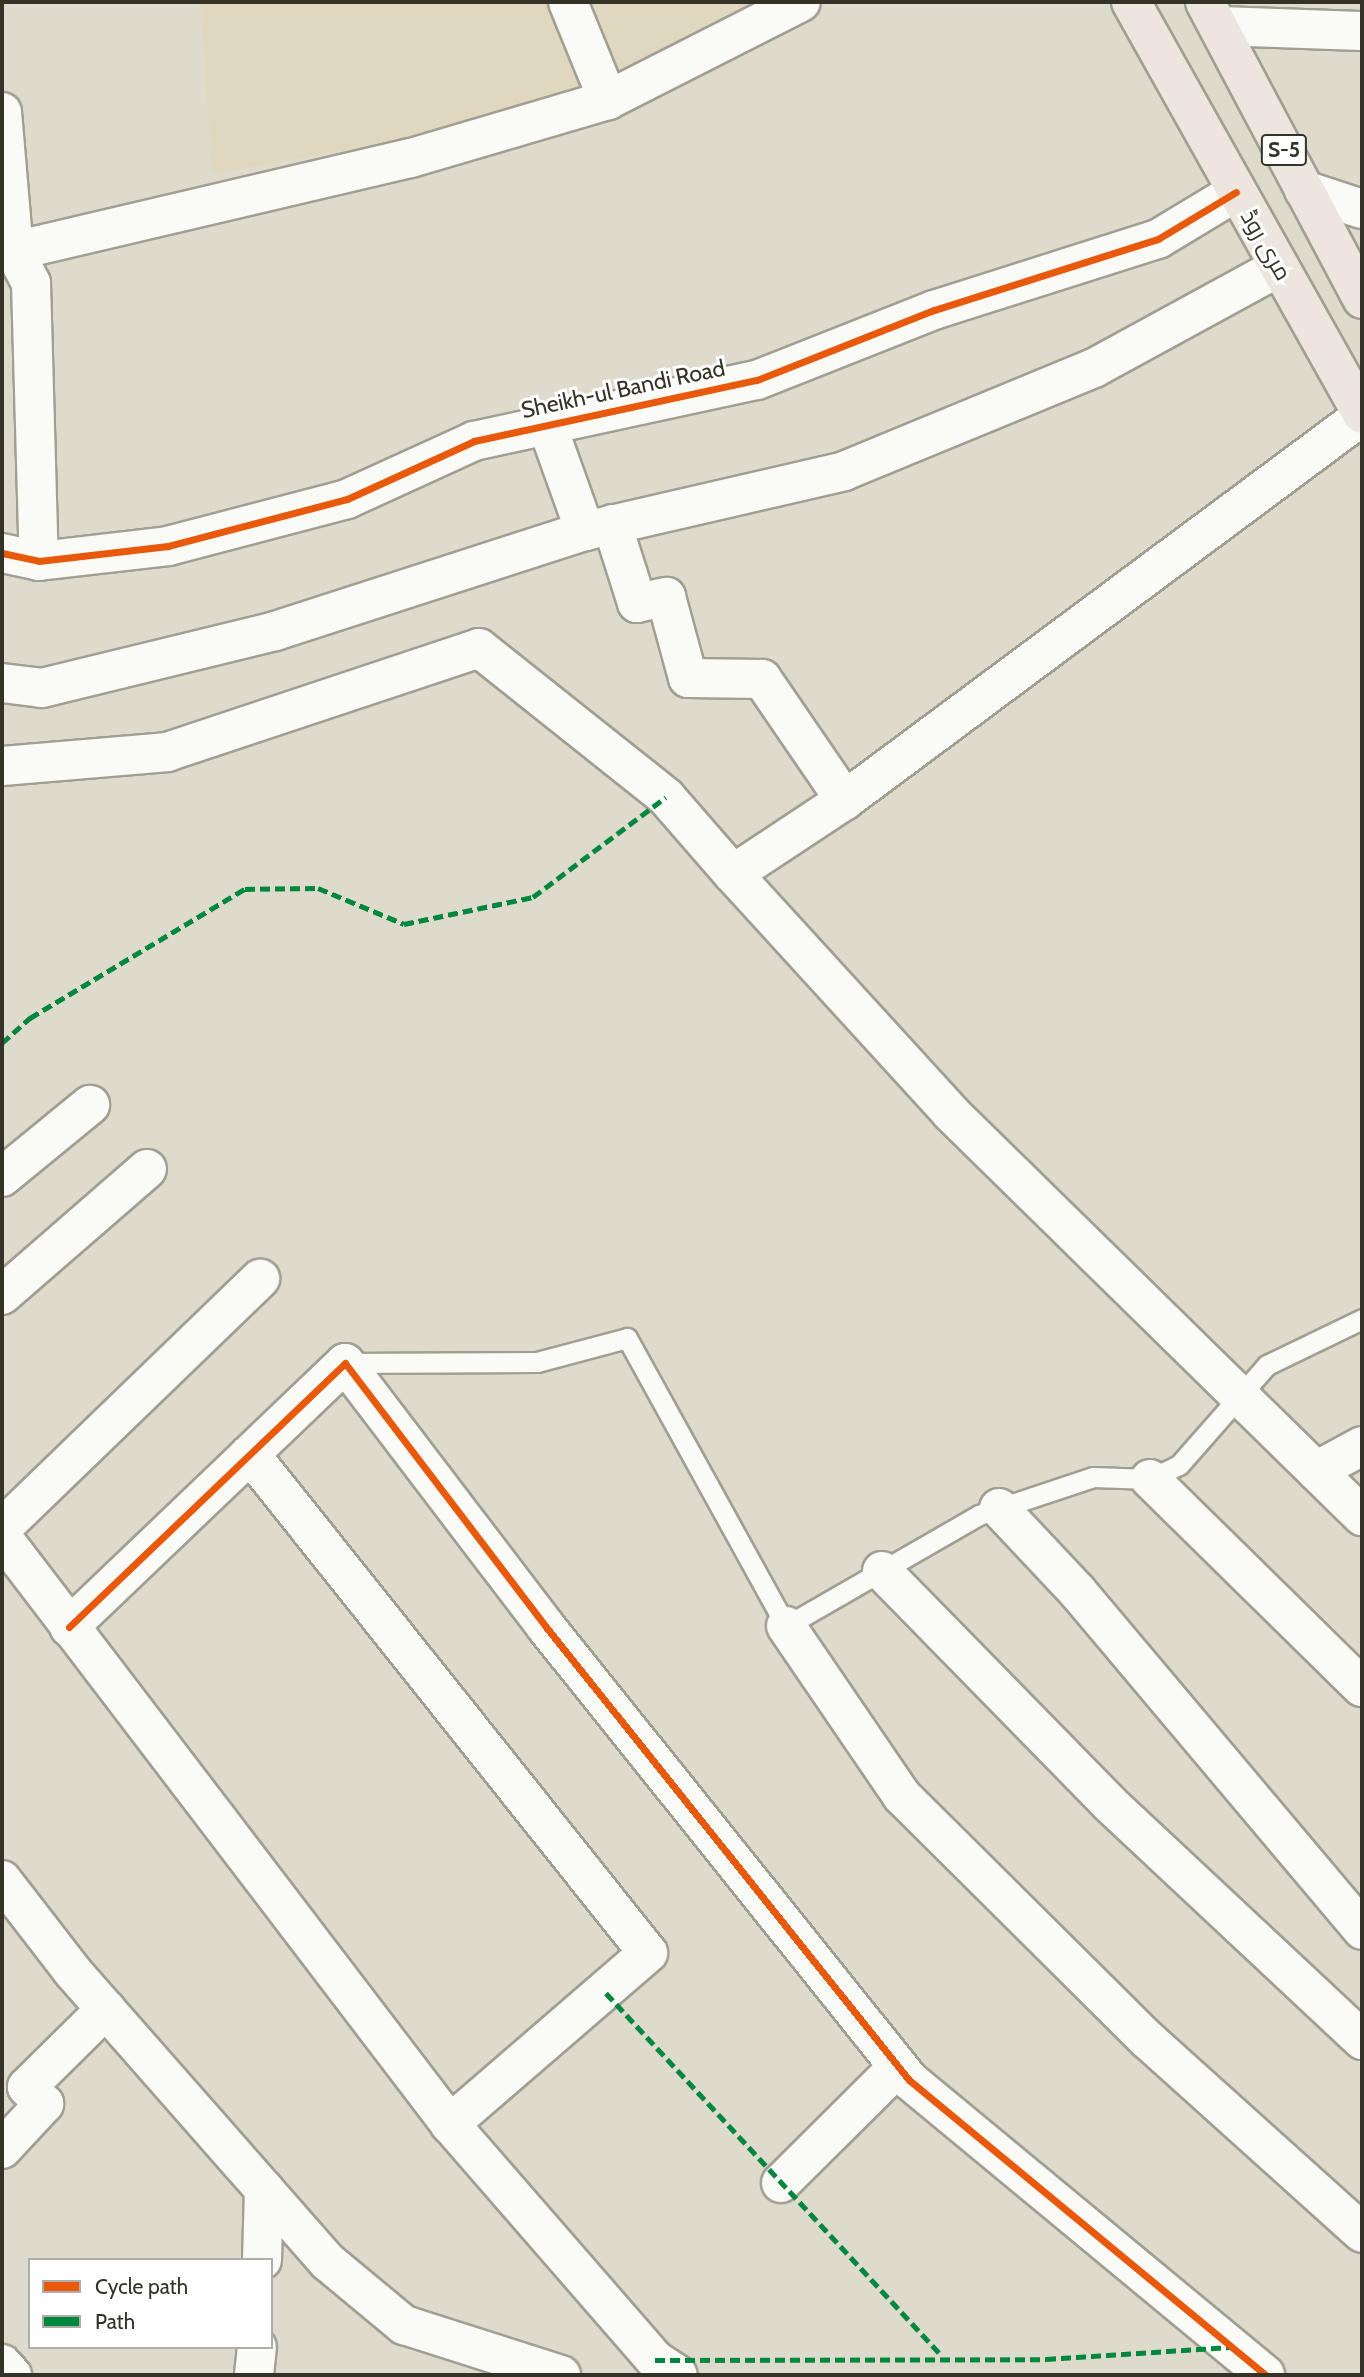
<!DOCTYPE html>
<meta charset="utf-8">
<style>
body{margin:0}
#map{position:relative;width:1364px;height:2377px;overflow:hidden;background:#dfdbcc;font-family:Cabin,Cairo,sans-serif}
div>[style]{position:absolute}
.built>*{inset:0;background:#dfd8be}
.roads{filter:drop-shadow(2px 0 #a19e92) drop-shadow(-2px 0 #a19e92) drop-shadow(0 2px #a19e92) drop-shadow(0 -2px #a19e92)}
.lane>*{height:19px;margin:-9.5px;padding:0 9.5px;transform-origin:9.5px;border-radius:9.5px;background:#fafaf7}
.street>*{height:38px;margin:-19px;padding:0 19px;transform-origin:19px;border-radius:19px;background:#fafaf7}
.primary>*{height:38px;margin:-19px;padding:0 19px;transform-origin:19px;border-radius:19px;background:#ede6de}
.quiet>*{height:5px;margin-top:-2.5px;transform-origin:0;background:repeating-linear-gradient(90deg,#00873e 0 10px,transparent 0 15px)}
.cycleway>*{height:7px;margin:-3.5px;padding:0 3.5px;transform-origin:3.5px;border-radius:3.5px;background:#e8590c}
span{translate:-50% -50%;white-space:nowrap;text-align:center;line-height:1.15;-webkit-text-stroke:6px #fff;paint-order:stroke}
.shield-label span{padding:2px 5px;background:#fff;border:2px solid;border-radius:5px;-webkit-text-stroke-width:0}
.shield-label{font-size:21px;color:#353227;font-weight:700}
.street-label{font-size:23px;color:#353227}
.frame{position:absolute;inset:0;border:4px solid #353227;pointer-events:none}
.legend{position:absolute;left:28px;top:2258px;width:245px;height:91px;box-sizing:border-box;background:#fff;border:2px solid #aeada9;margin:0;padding:9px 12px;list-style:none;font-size:21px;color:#353227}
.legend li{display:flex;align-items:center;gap:14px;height:35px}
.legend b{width:35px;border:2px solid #aeada9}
</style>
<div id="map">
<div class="built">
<i style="clip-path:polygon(201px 2px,790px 2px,591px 106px,212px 174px)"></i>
</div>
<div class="roads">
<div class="lane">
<i style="left:345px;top:1363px;width:192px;rotate:-0.3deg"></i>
<i style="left:537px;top:1362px;width:93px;rotate:-14.9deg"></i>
<i style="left:627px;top:1338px;width:329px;rotate:61.1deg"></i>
<i style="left:786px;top:1626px;width:223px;rotate:-29.9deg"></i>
<i style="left:979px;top:1515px;width:120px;rotate:-18.4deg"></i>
<i style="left:1093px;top:1477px;width:57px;rotate:2deg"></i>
<i style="left:1150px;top:1479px;width:32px;rotate:-26deg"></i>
<i style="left:1179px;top:1465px;width:133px;rotate:-48.7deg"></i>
<i style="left:1267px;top:1365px;width:106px;rotate:-25.8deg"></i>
</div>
<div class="street">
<i style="left:568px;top:2px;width:106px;rotate:67.8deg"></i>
<i style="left:1219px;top:26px;width:143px;rotate:2deg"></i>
<i style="left:2px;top:112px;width:140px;rotate:85.1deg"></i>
<i style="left:14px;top:251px;width:408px;rotate:-13.2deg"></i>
<i style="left:411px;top:158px;width:205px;rotate:-16.4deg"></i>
<i style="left:608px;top:100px;width:216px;rotate:-26.9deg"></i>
<i style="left:1304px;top:190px;width:61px;rotate:18.1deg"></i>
<i style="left:2px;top:246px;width:13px;rotate:23deg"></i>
<i style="left:14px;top:251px;width:36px;rotate:62deg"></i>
<i style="left:31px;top:283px;width:278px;rotate:88.4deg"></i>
<i style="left:547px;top:425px;width:113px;rotate:70.3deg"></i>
<i style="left:585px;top:531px;width:266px;rotate:-13deg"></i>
<i style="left:844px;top:471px;width:270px;rotate:-22.4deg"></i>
<i style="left:1094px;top:368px;width:211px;rotate:-28.6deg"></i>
<i style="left:612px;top:524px;width:83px;rotate:72.4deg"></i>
<i style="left:637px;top:603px;width:30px;rotate:-12deg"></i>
<i style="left:666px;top:597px;width:84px;rotate:74.8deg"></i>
<i style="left:688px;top:678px;width:74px;rotate:0.8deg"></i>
<i style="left:762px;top:679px;width:147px;rotate:55.6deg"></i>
<i style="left:845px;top:800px;width:644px;rotate:-36.6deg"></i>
<i style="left:2px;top:553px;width:38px;rotate:12deg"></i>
<i style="left:39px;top:561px;width:130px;rotate:-6.6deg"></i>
<i style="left:168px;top:546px;width:185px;rotate:-14.7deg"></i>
<i style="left:347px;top:499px;width:140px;rotate:-24.5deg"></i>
<i style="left:474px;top:441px;width:289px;rotate:-12.2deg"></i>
<i style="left:757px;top:380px;width:190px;rotate:-21.6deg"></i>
<i style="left:934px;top:310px;width:235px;rotate:-17.6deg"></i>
<i style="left:1158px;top:239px;width:91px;rotate:-31.1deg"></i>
<i style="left:2px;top:683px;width:40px;rotate:7.1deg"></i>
<i style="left:42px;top:688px;width:240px;rotate:-13.7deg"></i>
<i style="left:275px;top:631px;width:326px;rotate:-17.9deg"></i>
<i style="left:2px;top:766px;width:166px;rotate:-4.8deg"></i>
<i style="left:167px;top:752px;width:329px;rotate:-18.4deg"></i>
<i style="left:479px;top:648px;width:239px;rotate:38.5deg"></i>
<i style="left:666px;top:797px;width:102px;rotate:49deg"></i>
<i style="left:733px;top:874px;width:134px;rotate:-33.5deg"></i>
<i style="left:733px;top:874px;width:323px;rotate:47.6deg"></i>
<i style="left:951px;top:1113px;width:576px;rotate:44.44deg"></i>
<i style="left:2px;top:1177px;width:114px;rotate:-39.3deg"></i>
<i style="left:2px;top:1295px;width:192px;rotate:-41deg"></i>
<i style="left:250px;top:1454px;width:638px;rotate:51.42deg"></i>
<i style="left:648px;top:1953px;width:262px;rotate:139.2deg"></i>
<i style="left:1316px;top:1471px;width:52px;rotate:-28.5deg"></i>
<i style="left:1150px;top:1479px;width:297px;rotate:44.5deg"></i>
<i style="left:999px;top:1508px;width:114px;rotate:46.8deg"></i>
<i style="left:1077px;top:1591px;width:443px;rotate:49.9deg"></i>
<i style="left:2px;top:1528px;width:359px;rotate:-44deg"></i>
<i style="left:2px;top:1537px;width:738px;rotate:52.65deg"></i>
<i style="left:450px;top:2124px;width:313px;rotate:49deg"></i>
<i style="left:655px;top:2360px;width:27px;rotate:33deg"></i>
<i style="left:882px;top:1571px;width:325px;rotate:45.6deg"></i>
<i style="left:1109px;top:1803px;width:347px;rotate:43.1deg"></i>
<i style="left:786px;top:1626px;width:206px;rotate:55.7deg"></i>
<i style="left:902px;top:1796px;width:346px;rotate:44.8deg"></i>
<i style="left:1148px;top:2040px;width:288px;rotate:42deg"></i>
<i style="left:69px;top:1627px;width:382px;rotate:-43.7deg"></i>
<i style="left:345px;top:1363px;width:332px;rotate:52.7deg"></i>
<i style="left:546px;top:1627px;width:580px;rotate:51.29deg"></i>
<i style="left:909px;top:2080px;width:462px;rotate:39.6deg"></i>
<i style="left:2px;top:1880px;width:116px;rotate:52.3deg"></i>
<i style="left:73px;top:1972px;width:386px;rotate:48.7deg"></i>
<i style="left:328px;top:2262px;width:99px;rotate:39.7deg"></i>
<i style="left:404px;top:2325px;width:165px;rotate:17.7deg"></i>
<i style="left:2px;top:2149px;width:62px;rotate:-47deg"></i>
<i style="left:44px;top:2104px;width:24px;rotate:-135deg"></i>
<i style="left:27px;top:2087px;width:111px;rotate:-44.6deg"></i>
<i style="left:781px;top:2183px;width:165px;rotate:-44.8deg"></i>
<i style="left:262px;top:2260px;width:71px;rotate:-88.4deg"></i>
<i style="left:2px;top:2364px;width:15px;rotate:48deg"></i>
<i style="left:254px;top:2375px;width:28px;rotate:-84deg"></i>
</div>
<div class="primary">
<i style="left:1131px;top:2px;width:472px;rotate:60.7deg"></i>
<i style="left:1205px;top:2px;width:336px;rotate:62.1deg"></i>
</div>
</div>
<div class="quiet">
<i style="left:2px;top:1043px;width:38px;rotate:-42deg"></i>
<i style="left:30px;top:1018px;width:251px;rotate:-31deg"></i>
<i style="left:245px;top:889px;width:73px;rotate:-0.8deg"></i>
<i style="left:318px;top:888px;width:93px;rotate:22.7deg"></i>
<i style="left:404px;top:924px;width:132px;rotate:-11.8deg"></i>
<i style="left:533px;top:897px;width:166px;rotate:-36.9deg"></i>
<i style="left:606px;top:1993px;width:495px;rotate:47.2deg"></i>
<i style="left:655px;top:2360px;width:391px;rotate:-0.1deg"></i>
<i style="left:1046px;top:2359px;width:185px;rotate:-3.7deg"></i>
</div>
<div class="cycleway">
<i style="left:2px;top:553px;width:38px;rotate:12deg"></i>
<i style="left:39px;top:561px;width:130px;rotate:-6.6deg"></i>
<i style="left:168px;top:546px;width:185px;rotate:-14.7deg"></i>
<i style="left:347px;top:499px;width:140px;rotate:-24.5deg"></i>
<i style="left:474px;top:441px;width:289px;rotate:-12.2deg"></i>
<i style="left:757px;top:380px;width:190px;rotate:-21.6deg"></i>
<i style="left:934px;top:310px;width:235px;rotate:-17.6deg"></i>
<i style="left:1158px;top:239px;width:91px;rotate:-31.1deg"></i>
<i style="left:69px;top:1627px;width:382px;rotate:-43.7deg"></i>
<i style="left:345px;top:1363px;width:332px;rotate:52.7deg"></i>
<i style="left:546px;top:1627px;width:580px;rotate:51.29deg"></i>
<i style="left:909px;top:2080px;width:462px;rotate:39.6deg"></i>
</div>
<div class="shield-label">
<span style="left:1284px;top:150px">S-5</span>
</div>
<div class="street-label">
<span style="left:1266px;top:245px;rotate:60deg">مری روڈ</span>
<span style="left:623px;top:389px;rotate:-12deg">Sheikh-ul Bandi Road</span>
</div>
<div class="frame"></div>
<ul class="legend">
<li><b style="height:9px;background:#e8590c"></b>Cycle path</li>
<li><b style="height:9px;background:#00873e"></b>Path</li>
</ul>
</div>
